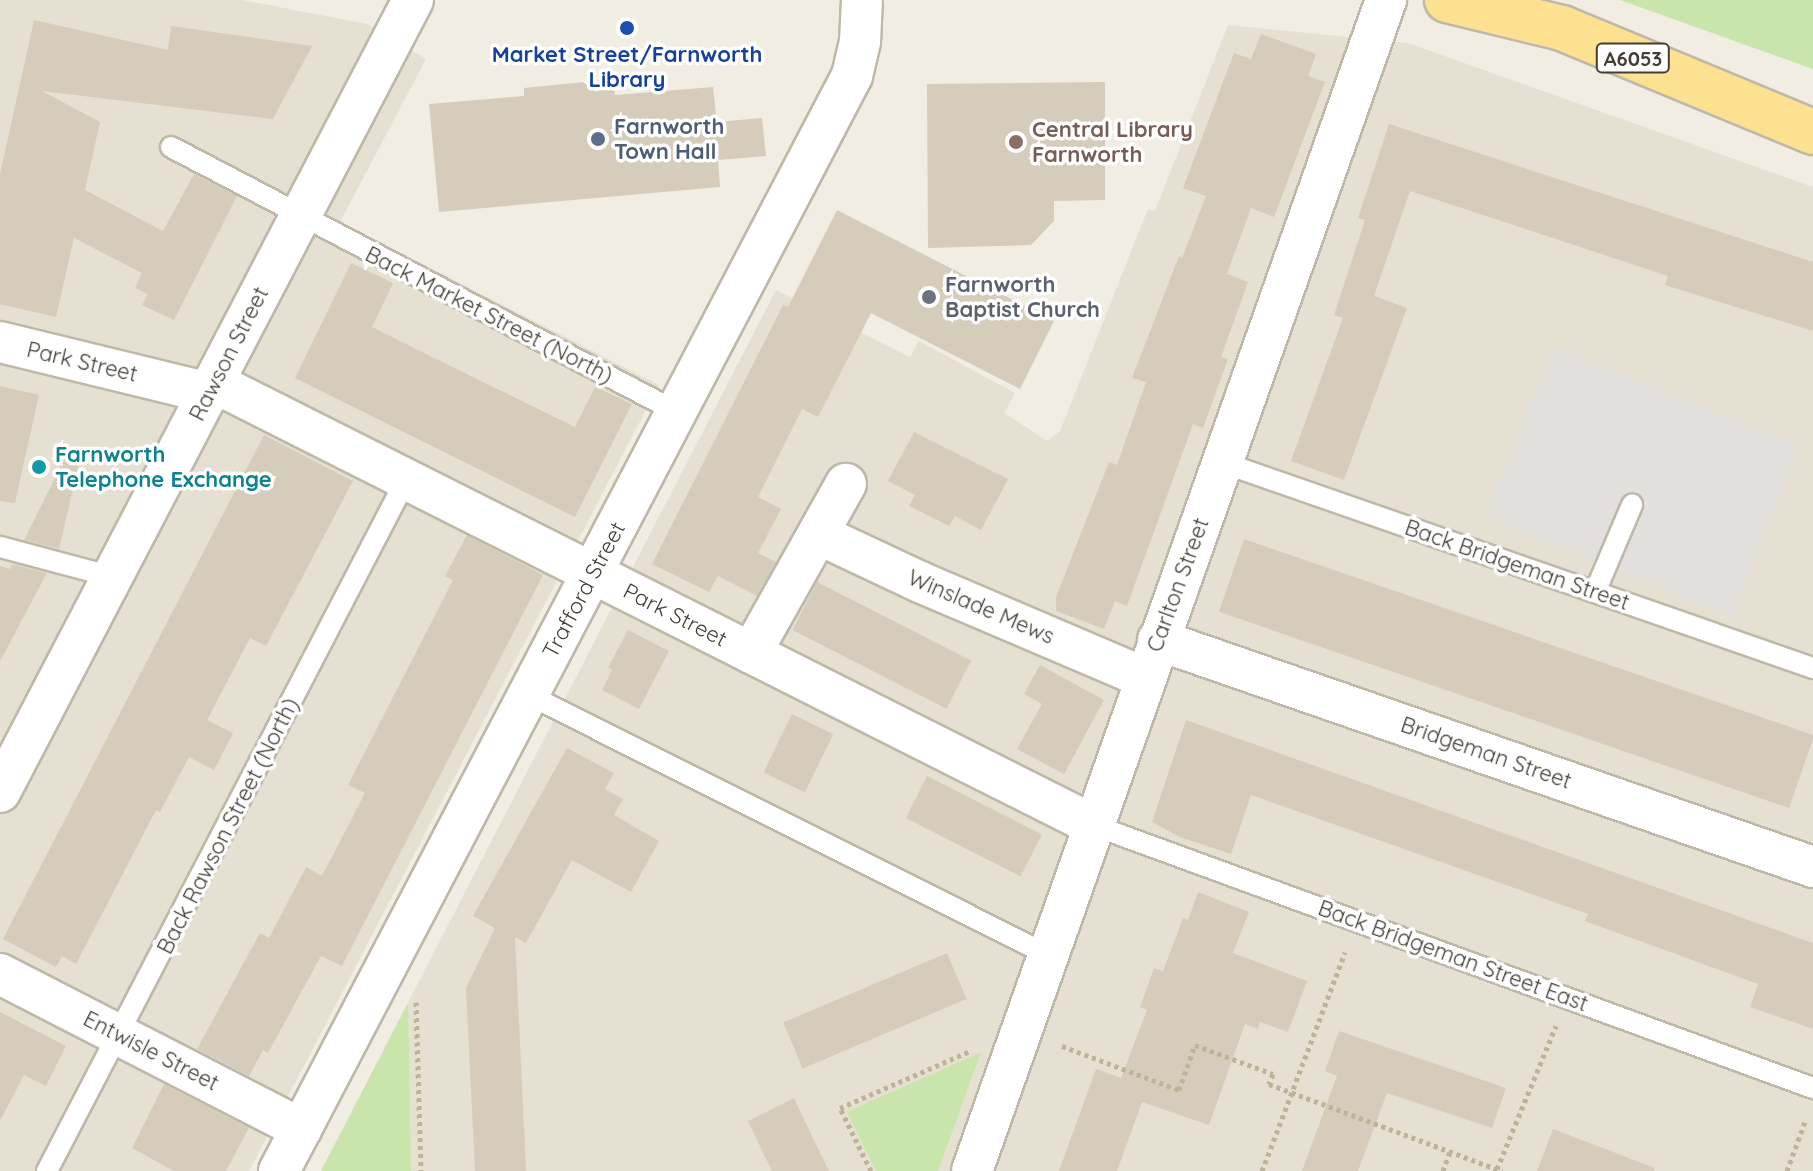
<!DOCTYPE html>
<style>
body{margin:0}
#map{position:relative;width:1813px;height:1171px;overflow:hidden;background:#f1ede3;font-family:Quicksand,sans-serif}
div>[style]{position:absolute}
.residential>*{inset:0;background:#e5e0d1}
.green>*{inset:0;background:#cae5ac}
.parking>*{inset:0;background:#e2dfdc;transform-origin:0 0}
.building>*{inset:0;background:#d6ccbc;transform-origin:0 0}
.path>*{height:5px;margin-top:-2.5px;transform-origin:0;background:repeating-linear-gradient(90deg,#beb298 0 4px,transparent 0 8px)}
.roads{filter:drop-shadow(2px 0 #bfb8a9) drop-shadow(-2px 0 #bfb8a9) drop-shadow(0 2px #bfb8a9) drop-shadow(0 -2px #bfb8a9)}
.lane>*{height:20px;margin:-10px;padding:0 10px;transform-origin:10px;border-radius:10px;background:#fff}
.street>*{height:40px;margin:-20px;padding:0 20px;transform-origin:20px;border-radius:20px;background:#fff}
.primary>*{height:44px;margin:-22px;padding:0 22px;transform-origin:22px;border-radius:22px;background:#fce191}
.dots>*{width:22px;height:22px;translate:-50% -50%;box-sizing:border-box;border:4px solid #fff;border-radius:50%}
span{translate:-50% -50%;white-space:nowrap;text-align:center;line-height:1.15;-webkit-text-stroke:7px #fff;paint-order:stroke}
.shield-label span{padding:2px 6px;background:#fff;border:2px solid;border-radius:6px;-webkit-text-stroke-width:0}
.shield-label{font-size:20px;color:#433d34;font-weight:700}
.transit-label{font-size:22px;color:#164399;font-weight:700}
.service-label{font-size:22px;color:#4e5e75;font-weight:700}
.left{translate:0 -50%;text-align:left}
.education-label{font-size:22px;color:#785e54;font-weight:700}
.worship-label{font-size:22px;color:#5b616d;font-weight:700}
.street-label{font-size:22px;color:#433d34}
.culture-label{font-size:22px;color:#0d838f;font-weight:700}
</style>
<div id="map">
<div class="residential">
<i style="clip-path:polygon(0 0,242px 0,367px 24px,426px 59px,340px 222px,659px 385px,249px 1171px,0 1171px)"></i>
<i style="clip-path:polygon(1228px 25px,1408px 43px,1813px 187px,1813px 1171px,321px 1171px,776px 290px,910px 357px,919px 341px,1015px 393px,1004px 413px,1047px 441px,1060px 431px,1148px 209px,1155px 211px)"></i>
</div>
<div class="green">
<i style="clip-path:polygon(1620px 0,1813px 0,1813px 70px,1813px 69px)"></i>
<i style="clip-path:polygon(408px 1003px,411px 1171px,321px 1171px)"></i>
<i style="clip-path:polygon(981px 1052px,938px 1171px,876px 1171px,847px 1112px)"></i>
</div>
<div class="parking">
<i style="left:1553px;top:347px;width:266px;height:183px;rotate:22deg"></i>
</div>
<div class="building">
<i style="clip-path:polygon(34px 20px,168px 50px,171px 26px,312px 46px,273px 119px,42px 91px,100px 122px,85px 190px,163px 231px,194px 174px,237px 196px,174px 320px,142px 305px,148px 294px,135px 288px,142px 273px,74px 238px,56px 317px,0 304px,0 174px)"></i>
<i style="clip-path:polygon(1261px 34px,1316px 54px,1308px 76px,1325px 82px,1274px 217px,1251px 208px,1227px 274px,1248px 282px,1221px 357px,1228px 359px,1203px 428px,1193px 424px,1127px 606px,1115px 601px,1104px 629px,1056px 611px,1056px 597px,1109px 462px,1117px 465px,1146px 382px,1132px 378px,1179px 256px,1182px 258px,1206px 196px,1183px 188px,1234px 53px,1251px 59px)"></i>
<i style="clip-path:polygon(614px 79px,615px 95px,713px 87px,717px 122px,762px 118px,766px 156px,718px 160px,720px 187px,439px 212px,429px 104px,524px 96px,524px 88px)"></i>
<i style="clip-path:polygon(1105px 82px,1105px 200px,1054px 201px,1054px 221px,1031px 245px,928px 248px,927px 84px)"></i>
<i style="clip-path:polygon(1389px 124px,1813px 262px,1813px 331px,1665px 285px,1668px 276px,1410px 191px,1374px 296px,1407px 308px,1344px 480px,1291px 461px,1343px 318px,1334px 315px,1365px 220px,1358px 218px)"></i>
<i style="clip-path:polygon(837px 210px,1054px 321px,1020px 389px,871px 313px,818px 417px,802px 409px,758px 497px,781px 509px,758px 553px,776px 562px,757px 596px,718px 576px,709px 592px,652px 564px,783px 305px,788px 307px)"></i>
<i style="clip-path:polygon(351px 263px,393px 283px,372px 327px,432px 357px,575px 427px,595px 387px,632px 404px,575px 517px,295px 378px)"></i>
<i style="clip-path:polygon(0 386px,39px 395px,15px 503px,0 501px)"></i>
<i style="clip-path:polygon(914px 432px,1008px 479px,981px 530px,955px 516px,949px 526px,909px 506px,915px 495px,888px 481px)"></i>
<i style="clip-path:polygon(264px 435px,353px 481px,266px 646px,250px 638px,207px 720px,233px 733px,214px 770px,189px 757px,160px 812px,156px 810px,76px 964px,62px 956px,56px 967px,3px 939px)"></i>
<i style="clip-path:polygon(67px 454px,80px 459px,59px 549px,24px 540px)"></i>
<i style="clip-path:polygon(467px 535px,543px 575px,342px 966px,321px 956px,268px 1053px,263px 1050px,249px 1076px,197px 1049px,260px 933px,269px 938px,306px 867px,322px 876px,345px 832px,365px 793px,348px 785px,453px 580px,445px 576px)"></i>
<i style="left:1244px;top:539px;width:603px;height:77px;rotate:19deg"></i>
<i style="clip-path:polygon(12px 564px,47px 573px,0 661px,0 566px,10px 569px)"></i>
<i style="left:817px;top:582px;width:173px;height:54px;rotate:27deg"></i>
<i style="clip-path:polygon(628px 630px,669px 651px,639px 709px,602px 690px,612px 670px,608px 668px)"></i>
<i style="clip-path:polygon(1040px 665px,1104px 700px,1064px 774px,1017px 749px,1042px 704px,1024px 694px)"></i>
<i style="left:792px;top:714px;width:46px;height:65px;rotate:26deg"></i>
<i style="clip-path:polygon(1186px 720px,1813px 943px,1813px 1029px,1750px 1007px,1758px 984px,1585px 921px,1588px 914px,1251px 795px,1231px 854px,1180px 837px,1152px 822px)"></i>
<i style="clip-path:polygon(567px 748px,614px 773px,605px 789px,623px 799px,614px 815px,659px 841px,631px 892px,572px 860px,526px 943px,515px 937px,526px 1171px,475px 1171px,466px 988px,495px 928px,473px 916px)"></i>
<i style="left:927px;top:776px;width:129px;height:47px;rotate:27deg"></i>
<i style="clip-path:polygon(1198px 892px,1249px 912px,1233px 953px,1307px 981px,1288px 1032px,1260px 1022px,1258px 1029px,1245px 1024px,1209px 1125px,1142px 1102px,1117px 1171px,1059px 1171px,1096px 1069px,1121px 1078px,1147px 1010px,1140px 1007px,1154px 968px,1163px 971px,1183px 918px,1188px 920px)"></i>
<i style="left:947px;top:953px;width:50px;height:178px;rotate:67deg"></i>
<i style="clip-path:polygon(0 1012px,66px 1046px,46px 1086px,24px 1075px,0 1121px)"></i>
<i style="clip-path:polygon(1339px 1031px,1506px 1088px,1492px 1128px,1387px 1093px,1358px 1171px,1302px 1171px,1337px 1076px,1325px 1071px)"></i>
<i style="clip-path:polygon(164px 1084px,249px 1128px,226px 1171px,174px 1171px,132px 1148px)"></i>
<i style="clip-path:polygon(794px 1098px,810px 1132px,829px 1171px,772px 1171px,764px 1155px,748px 1121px)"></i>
<i style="clip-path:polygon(1553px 1129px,1655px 1168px,1654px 1171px,1537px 1171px)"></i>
</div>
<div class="path">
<i style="left:416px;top:1002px;width:169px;rotate:88.3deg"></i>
<i style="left:1062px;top:1046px;width:125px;rotate:20.6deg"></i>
<i style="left:1179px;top:1090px;width:48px;rotate:-70.4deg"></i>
<i style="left:1195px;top:1045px;width:83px;rotate:20.4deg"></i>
<i style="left:1273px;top:1074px;width:11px;rotate:112deg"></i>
<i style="left:1269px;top:1084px;width:249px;rotate:20.5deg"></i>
<i style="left:1497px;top:1169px;width:155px;rotate:-67.6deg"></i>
<i style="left:871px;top:1171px;width:70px;rotate:-116.2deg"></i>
<i style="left:840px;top:1108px;width:142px;rotate:-23.7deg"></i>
<i style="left:1262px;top:1171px;width:234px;rotate:-69.2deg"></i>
<i style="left:1443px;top:1171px;width:20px;rotate:-70deg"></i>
<i style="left:1787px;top:1171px;width:55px;rotate:-69.9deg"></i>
</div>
<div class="roads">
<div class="lane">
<i style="left:171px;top:147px;width:571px;rotate:27.64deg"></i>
<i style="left:1221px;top:462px;width:627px;rotate:19.19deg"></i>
<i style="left:0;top:547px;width:117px;rotate:14.9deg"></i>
<i style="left:1595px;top:592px;width:95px;rotate:-67deg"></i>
<i style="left:529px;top:695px;width:580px;rotate:26.61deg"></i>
<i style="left:1093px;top:825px;width:767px;rotate:20.07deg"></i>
<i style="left:47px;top:1171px;width:779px;rotate:-62.55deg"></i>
</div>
<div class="street">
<i style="left:0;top:342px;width:216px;rotate:13.7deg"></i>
<i style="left:215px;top:383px;width:983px;rotate:26.72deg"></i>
<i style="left:818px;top:534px;width:113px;rotate:25.2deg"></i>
<i style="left:920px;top:582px;width:245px;rotate:23.1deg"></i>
<i style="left:1158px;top:640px;width:693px;rotate:19.11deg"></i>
<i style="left:751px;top:653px;width:194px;rotate:-60.7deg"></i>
<i style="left:0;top:792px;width:893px;rotate:-62.46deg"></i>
<i style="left:0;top:974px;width:339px;rotate:27.2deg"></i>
<i style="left:279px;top:1171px;width:1236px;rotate:-62.38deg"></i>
<i style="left:852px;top:76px;width:35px;rotate:-77deg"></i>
<i style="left:860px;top:42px;width:42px;rotate:-87.3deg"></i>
<i style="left:972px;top:1171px;width:1242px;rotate:-70.53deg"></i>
</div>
<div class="primary">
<i style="left:1447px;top:0;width:118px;rotate:13.7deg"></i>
<i style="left:1562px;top:28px;width:272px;rotate:22.5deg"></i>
</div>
</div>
<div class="dots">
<i style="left:627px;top:28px;background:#1a4fb4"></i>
<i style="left:598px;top:139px;background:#5c6f8a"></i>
<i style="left:1016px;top:142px;background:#8d6e63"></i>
<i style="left:929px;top:297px;background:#6b7280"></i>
<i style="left:39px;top:467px;background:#0f9aa8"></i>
</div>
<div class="shield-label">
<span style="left:1633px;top:58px">A6053</span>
</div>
<div class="transit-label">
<span style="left:627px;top:67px">Market Street/Farnworth<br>Library</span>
</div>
<div class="service-label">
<span class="left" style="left:614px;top:139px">Farnworth<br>Town Hall</span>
</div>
<div class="education-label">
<span class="left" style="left:1032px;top:142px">Central Library<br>Farnworth</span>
</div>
<div class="worship-label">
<span class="left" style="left:945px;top:297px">Farnworth<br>Baptist Church</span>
</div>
<div class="street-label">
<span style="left:489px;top:315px;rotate:27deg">Back Market Street (North)</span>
<span style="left:229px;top:354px;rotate:-63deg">Rawson Street</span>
<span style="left:82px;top:362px;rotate:13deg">Park Street</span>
<span style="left:1517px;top:565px;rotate:19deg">Back Bridgeman Street</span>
<span style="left:1178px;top:585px;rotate:-70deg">Carlton Street</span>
<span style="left:584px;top:590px;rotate:-62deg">Trafford Street</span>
<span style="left:981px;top:607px;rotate:23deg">Winslade Mews</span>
<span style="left:675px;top:615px;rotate:27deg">Park Street</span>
<span style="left:1486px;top:753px;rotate:19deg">Bridgeman Street</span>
<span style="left:228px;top:826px;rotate:-63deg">Back Rawson Street (North)</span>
<span style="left:1453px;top:956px;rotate:20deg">Back Bridgeman Street East</span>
<span style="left:151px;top:1051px;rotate:27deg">Entwisle Street</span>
</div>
<div class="culture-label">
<span class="left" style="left:55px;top:467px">Farnworth<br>Telephone Exchange</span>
</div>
</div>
